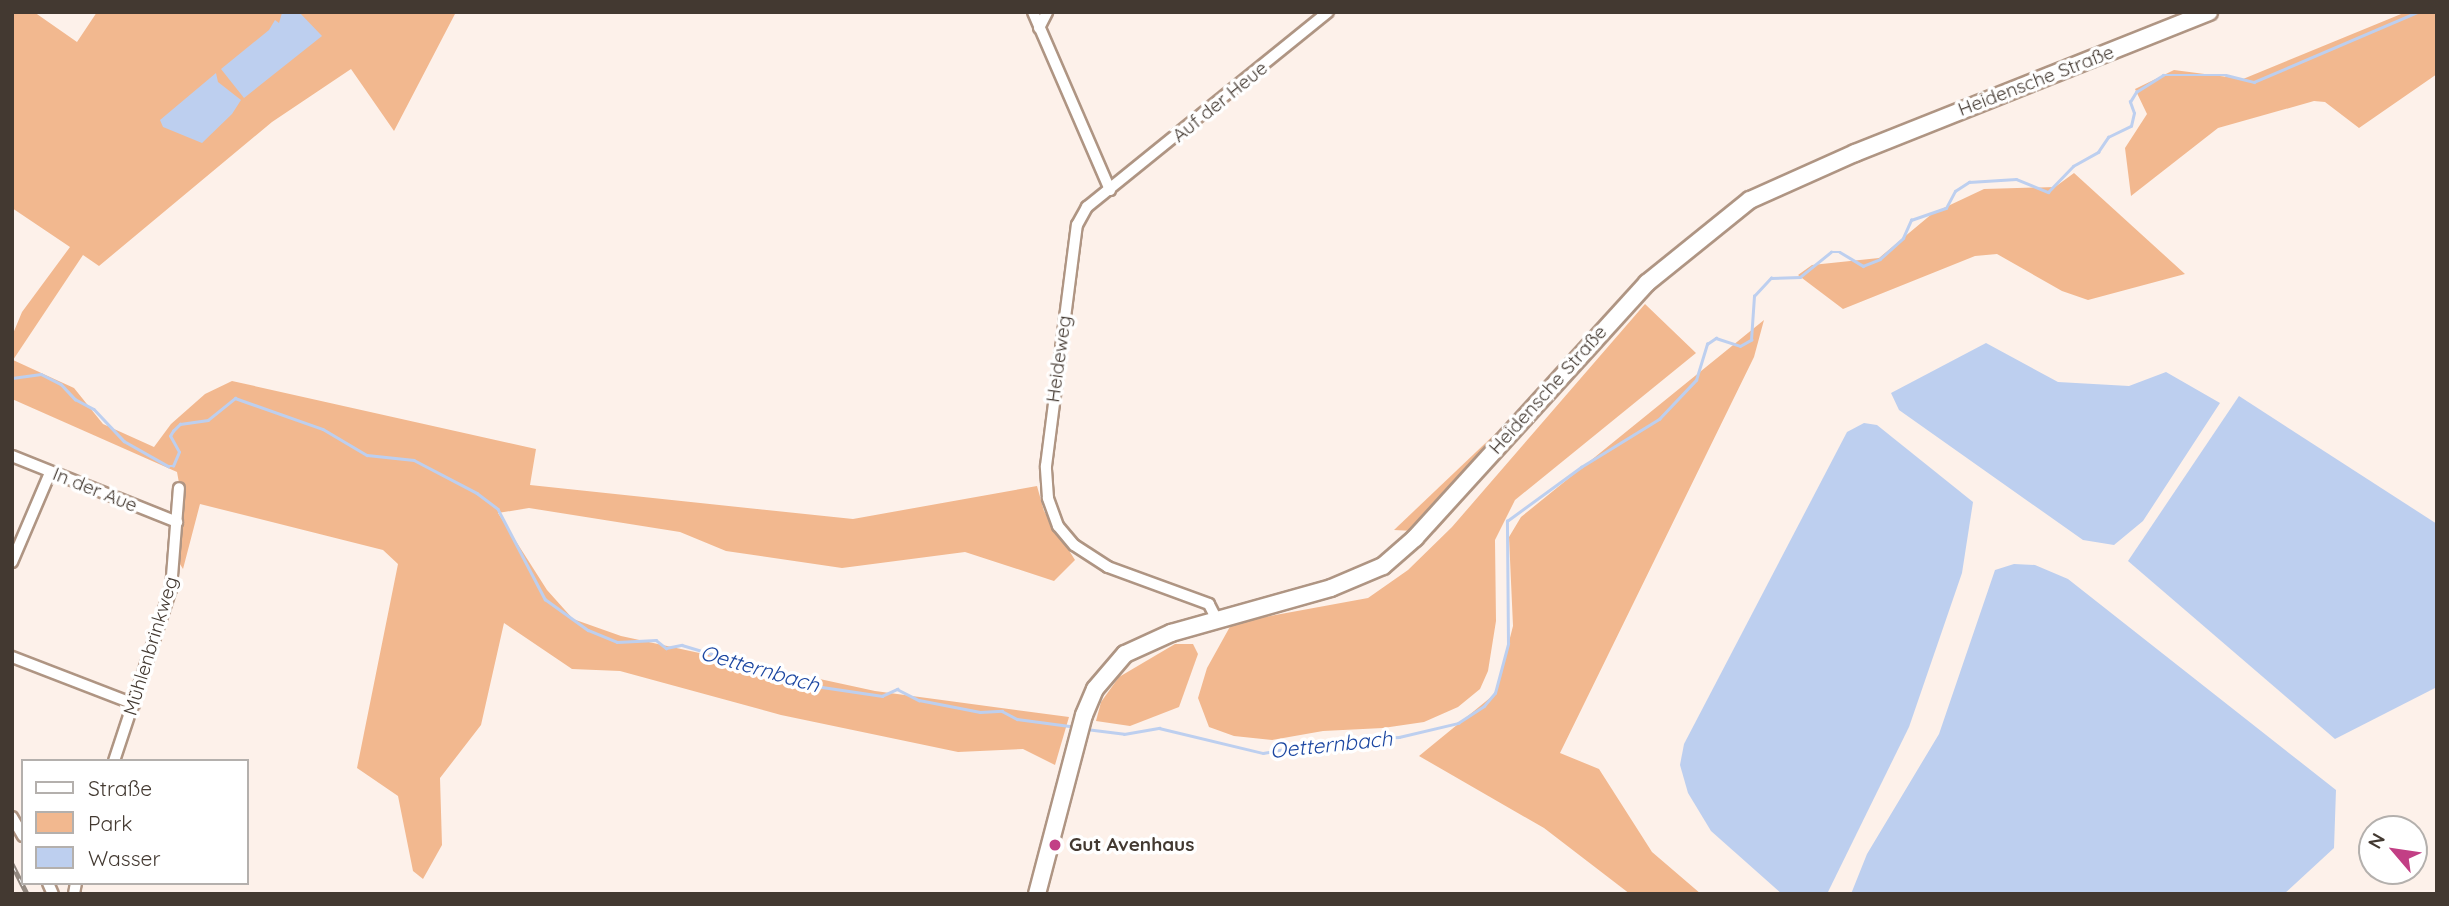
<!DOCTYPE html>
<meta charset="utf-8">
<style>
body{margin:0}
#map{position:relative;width:2449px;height:906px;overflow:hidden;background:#fdf1ea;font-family:Quicksand,sans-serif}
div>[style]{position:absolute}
.green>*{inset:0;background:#f2b88f}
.water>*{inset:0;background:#bdcfef}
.stream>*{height:2.5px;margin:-1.25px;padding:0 1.25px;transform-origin:1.25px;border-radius:1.25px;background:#bdcfef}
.roads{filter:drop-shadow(2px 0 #af9583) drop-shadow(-2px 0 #af9583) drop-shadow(0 2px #af9583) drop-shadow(0 -2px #af9583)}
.minor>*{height:10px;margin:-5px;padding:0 5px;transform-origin:5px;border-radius:5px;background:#fff}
.secondary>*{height:16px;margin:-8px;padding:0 8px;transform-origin:8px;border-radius:8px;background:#fff}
.rail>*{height:5px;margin-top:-2.5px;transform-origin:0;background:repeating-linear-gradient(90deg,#fff 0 8px,#928880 0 16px);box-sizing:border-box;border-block:2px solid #928880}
.dots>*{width:19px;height:19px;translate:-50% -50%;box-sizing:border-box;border:4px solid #fff;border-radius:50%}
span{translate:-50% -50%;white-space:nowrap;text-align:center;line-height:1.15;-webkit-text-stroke:7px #fff;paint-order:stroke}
.street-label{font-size:19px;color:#433931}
.poi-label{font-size:19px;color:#433931;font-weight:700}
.left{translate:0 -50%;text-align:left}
.water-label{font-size:21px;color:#1b46a1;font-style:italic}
.frame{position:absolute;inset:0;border:14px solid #433931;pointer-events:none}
.legend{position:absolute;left:21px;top:759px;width:228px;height:126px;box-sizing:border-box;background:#fff;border:2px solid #b4b0ad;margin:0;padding:9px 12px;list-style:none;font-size:21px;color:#433931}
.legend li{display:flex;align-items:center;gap:14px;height:35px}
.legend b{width:35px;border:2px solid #b4b0ad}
.north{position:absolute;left:2358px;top:815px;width:70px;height:70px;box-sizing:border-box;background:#fff;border:2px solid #b4b0ad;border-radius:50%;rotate:299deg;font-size:19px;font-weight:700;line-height:28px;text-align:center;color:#433931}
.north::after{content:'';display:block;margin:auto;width:24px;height:32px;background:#c23f85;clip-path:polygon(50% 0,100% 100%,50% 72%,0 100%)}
</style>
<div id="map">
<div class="green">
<i style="clip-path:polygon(12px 12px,34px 12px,77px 42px,97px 12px,456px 12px,394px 131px,351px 69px,272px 122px,99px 266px,83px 255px,13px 360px,74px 388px,103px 424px,154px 447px,171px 424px,205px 394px,232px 381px,536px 449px,530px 485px,853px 519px,1037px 486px,1044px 511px,1075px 560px,1054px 581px,965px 552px,842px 568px,726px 551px,680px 532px,529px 508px,498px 513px,547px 590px,573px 619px,621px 636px,875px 691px,1069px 717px,1055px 765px,1023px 749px,958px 752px,781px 715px,620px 671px,572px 669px,504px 623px,481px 725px,440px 778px,442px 845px,423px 879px,413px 871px,398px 796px,357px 768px,398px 564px,383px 550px,200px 504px,183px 569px,178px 561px,183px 505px,177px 472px,12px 399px,12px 336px,22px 312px,70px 247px,12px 208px)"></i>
<i style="clip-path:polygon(2406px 12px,2437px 12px,2437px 74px,2359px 128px,2325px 102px,2314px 101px,2218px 128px,2131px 196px,2125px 148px,2147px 114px,2135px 89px,2174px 70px,2243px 79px)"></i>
<i style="clip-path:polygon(2074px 173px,2185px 274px,2088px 300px,2062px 291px,1997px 254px,1975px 256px,1843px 309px,1798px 275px,1812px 265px,1879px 258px,1933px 213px,1984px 189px,2055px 187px)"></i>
<i style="clip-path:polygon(1645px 304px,1696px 353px,1515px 500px,1495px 540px,1496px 621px,1488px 671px,1480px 689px,1458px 707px,1424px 722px,1383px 728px,1323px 731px,1272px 740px,1234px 736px,1209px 727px,1198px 698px,1207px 668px,1232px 623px,1368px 598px,1408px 570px,1452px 527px)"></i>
<i style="clip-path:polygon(1764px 320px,1754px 357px,1560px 753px,1599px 769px,1652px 852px,1701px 894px,1630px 894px,1544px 828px,1419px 756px,1496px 693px,1513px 626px,1509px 537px,1521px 517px)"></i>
<i style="clip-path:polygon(1535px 419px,1435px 532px,1394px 530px,1496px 433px)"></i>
<i style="clip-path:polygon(1175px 644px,1193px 644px,1198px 654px,1179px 707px,1130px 726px,1096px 721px,1101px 702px,1119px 677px)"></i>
</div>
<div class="water">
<i style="clip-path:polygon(299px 12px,322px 36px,244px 98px,221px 69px,269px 30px,275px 20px,279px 23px,282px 13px)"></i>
<i style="clip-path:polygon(216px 73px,218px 82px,241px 100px,232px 114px,202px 143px,163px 127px,160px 120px)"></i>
<i style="clip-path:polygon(1986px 343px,2058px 382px,2129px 386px,2166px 372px,2220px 403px,2143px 521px,2114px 545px,2083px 540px,1899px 410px,1891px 393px)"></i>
<i style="clip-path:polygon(2239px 396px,2437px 524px,2437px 687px,2335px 739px,2128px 561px)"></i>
<i style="clip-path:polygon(1864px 423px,1877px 425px,1973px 502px,1962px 573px,1909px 727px,1827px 894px,1782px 894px,1711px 831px,1688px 793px,1680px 765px,1684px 744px,1847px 432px)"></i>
<i style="clip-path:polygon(2014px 564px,2035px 565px,2068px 579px,2336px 790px,2334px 848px,2284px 894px,1851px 894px,1867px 854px,1939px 734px,1995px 570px)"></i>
</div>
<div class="stream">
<i style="left:12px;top:378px;width:29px;rotate:-8deg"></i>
<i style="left:41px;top:374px;width:22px;rotate:27deg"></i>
<i style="left:61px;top:384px;width:21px;rotate:47deg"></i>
<i style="left:75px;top:399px;width:21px;rotate:28deg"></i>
<i style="left:94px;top:409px;width:44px;rotate:46.8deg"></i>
<i style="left:124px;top:441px;width:51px;rotate:29.6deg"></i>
<i style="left:168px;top:466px;width:5px"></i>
<i style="left:173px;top:466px;width:15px;rotate:-67deg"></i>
<i style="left:179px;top:452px;width:18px;rotate:-119deg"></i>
<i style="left:170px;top:436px;width:6px;rotate:-59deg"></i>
<i style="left:173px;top:431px;width:10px;rotate:-45deg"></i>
<i style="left:180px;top:424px;width:28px;rotate:-8deg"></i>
<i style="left:208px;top:420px;width:35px;rotate:-39deg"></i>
<i style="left:235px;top:398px;width:93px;rotate:19.4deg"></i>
<i style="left:323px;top:429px;width:51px;rotate:30.6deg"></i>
<i style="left:367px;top:455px;width:47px;rotate:6.1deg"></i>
<i style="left:414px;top:460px;width:71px;rotate:27.6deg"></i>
<i style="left:477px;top:493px;width:26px;rotate:37deg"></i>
<i style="left:498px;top:509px;width:102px;rotate:62.4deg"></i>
<i style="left:545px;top:599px;width:53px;rotate:35.8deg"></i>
<i style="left:588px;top:630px;width:31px;rotate:22deg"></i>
<i style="left:617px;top:642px;width:39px;rotate:-3deg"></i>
<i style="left:656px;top:640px;width:13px;rotate:39deg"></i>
<i style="left:666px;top:648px;width:16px;rotate:-11deg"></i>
<i style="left:682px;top:645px;width:146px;rotate:16.7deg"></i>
<i style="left:822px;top:687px;width:61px;rotate:8.5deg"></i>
<i style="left:882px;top:696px;width:17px;rotate:-25deg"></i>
<i style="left:897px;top:689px;width:25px;rotate:27deg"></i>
<i style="left:919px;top:700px;width:62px;rotate:11.1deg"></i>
<i style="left:980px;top:712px;width:22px;rotate:-3deg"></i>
<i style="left:1002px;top:711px;width:17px;rotate:28deg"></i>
<i style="left:1017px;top:719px;width:60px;rotate:7.7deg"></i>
<i style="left:1086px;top:729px;width:38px;rotate:7deg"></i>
<i style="left:1124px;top:734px;width:36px;rotate:-10deg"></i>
<i style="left:1159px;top:728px;width:107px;rotate:13.5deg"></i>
<i style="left:1263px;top:753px;width:74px;rotate:-10.1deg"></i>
<i style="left:1336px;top:740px;width:63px;rotate:-2.7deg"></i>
<i style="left:1399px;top:737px;width:61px;rotate:-13.3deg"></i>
<i style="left:1458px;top:723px;width:31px;rotate:-33deg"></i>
<i style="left:1484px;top:706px;width:17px;rotate:-50deg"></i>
<i style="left:1495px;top:693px;width:51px;rotate:-75.1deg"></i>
<i style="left:1508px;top:644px;width:123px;rotate:-90.5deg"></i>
<i style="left:1507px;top:521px;width:92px;rotate:-36.1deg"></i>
<i style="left:1581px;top:467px;width:92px;rotate:-31.6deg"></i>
<i style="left:1659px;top:419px;width:54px;rotate:-46.5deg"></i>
<i style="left:1696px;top:380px;width:38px;rotate:-73deg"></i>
<i style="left:1707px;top:344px;width:11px;rotate:-34deg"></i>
<i style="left:1716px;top:338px;width:25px;rotate:18deg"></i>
<i style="left:1740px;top:346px;width:13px;rotate:-29deg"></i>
<i style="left:1751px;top:340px;width:44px;rotate:-86.1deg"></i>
<i style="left:1754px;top:296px;width:25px;rotate:-47deg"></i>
<i style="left:1771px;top:278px;width:29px;rotate:-2deg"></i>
<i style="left:1800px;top:277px;width:40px;rotate:-39deg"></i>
<i style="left:1831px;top:252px;width:9px"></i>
<i style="left:1840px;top:252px;width:27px;rotate:31deg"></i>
<i style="left:1863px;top:266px;width:18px;rotate:-22deg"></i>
<i style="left:1880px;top:259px;width:31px;rotate:-42deg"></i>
<i style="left:1903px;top:238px;width:20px;rotate:-66deg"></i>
<i style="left:1911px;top:220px;width:37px;rotate:-19deg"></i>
<i style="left:1946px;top:208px;width:19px;rotate:-62deg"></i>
<i style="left:1955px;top:191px;width:17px;rotate:-33deg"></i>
<i style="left:1969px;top:182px;width:47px;rotate:-3.7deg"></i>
<i style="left:2016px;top:179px;width:35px;rotate:22deg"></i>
<i style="left:2048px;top:192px;width:36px;rotate:-46deg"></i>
<i style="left:2073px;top:166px;width:29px;rotate:-29deg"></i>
<i style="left:2098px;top:152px;width:18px;rotate:-56deg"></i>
<i style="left:2108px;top:137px;width:25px;rotate:-26deg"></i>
<i style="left:2131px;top:126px;width:13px;rotate:-77deg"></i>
<i style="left:2134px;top:113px;width:12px;rotate:-110deg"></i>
<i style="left:2130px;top:102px;width:12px;rotate:-59deg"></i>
<i style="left:2136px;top:92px;width:32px;rotate:-32deg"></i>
<i style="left:2163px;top:75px;width:63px"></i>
<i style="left:2226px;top:75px;width:29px;rotate:14deg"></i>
<i style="left:2254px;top:82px;width:177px;rotate:-23.2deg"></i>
</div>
<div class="roads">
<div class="minor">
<i style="left:1033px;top:12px;width:194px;rotate:66.6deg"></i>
<i style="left:1039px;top:28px;width:18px;rotate:-63deg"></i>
<i style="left:12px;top:456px;width:178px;rotate:21.8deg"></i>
<i style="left:12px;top:562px;width:97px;rotate:-66.9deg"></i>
<i style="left:1217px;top:620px;width:18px;rotate:-117deg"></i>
<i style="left:1209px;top:604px;width:108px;rotate:-159.9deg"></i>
<i style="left:1108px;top:567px;width:40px;rotate:-147.1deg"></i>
<i style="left:1074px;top:545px;width:25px;rotate:-130deg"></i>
<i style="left:1058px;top:526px;width:30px;rotate:-110deg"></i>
<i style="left:1048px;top:498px;width:32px;rotate:-94deg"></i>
<i style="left:1046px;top:466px;width:243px;rotate:-82.7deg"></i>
<i style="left:1077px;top:225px;width:21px;rotate:-61deg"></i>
<i style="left:1087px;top:207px;width:310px;rotate:-39deg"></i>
<i style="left:12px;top:657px;width:131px;rotate:21.1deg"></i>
<i style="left:114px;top:761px;width:181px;rotate:-71.7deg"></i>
<i style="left:171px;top:589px;width:101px;rotate:-85.5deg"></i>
<i style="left:12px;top:817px;width:22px;rotate:60deg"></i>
<i style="left:48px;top:883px;width:12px;rotate:66deg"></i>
<i style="left:74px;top:894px;width:11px;rotate:-80deg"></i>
</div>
<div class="secondary">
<i style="left:1037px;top:894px;width:185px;rotate:-75.3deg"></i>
<i style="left:1084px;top:715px;width:28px;rotate:-67deg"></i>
<i style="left:1095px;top:689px;width:46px;rotate:-49.4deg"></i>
<i style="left:1125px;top:654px;width:51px;rotate:-24.5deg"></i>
<i style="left:1171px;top:633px;width:166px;rotate:-15.7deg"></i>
<i style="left:1331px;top:588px;width:56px;rotate:-22.9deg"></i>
<i style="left:1383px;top:566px;width:43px;rotate:-41.2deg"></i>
<i style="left:1415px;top:538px;width:345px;rotate:-47.7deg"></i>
<i style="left:1647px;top:283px;width:132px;rotate:-38.9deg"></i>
<i style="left:1750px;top:200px;width:115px;rotate:-24.1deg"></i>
<i style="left:1855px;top:153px;width:381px;rotate:-21.7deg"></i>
</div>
</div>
<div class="rail">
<i style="left:12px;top:864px;width:34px;rotate:63deg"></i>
</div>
<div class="dots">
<i style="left:1055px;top:845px;background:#c23f85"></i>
</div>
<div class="street-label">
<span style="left:2036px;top:81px;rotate:-21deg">Heidensche Straße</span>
<span style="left:1220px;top:102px;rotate:-39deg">Auf der Heue</span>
<span style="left:1059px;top:359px;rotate:-82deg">Heideweg</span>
<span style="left:1548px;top:390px;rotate:-48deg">Heidensche Straße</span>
<span style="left:95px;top:490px;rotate:22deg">In der Aue</span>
<span style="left:151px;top:646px;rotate:-73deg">Mühlenbrinkweg</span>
</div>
<div class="poi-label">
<span class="left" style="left:1069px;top:845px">Gut Avenhaus</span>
</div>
<div class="water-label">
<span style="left:760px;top:668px;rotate:16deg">Oetternbach</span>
<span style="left:1331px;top:744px;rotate:-6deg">Oetternbach</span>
</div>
<div class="frame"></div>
<ul class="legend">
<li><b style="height:9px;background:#fff"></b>Straße</li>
<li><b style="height:19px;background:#f2b88f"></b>Park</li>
<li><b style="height:19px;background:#bdcfef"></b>Wasser</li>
</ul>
<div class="north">N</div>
</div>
